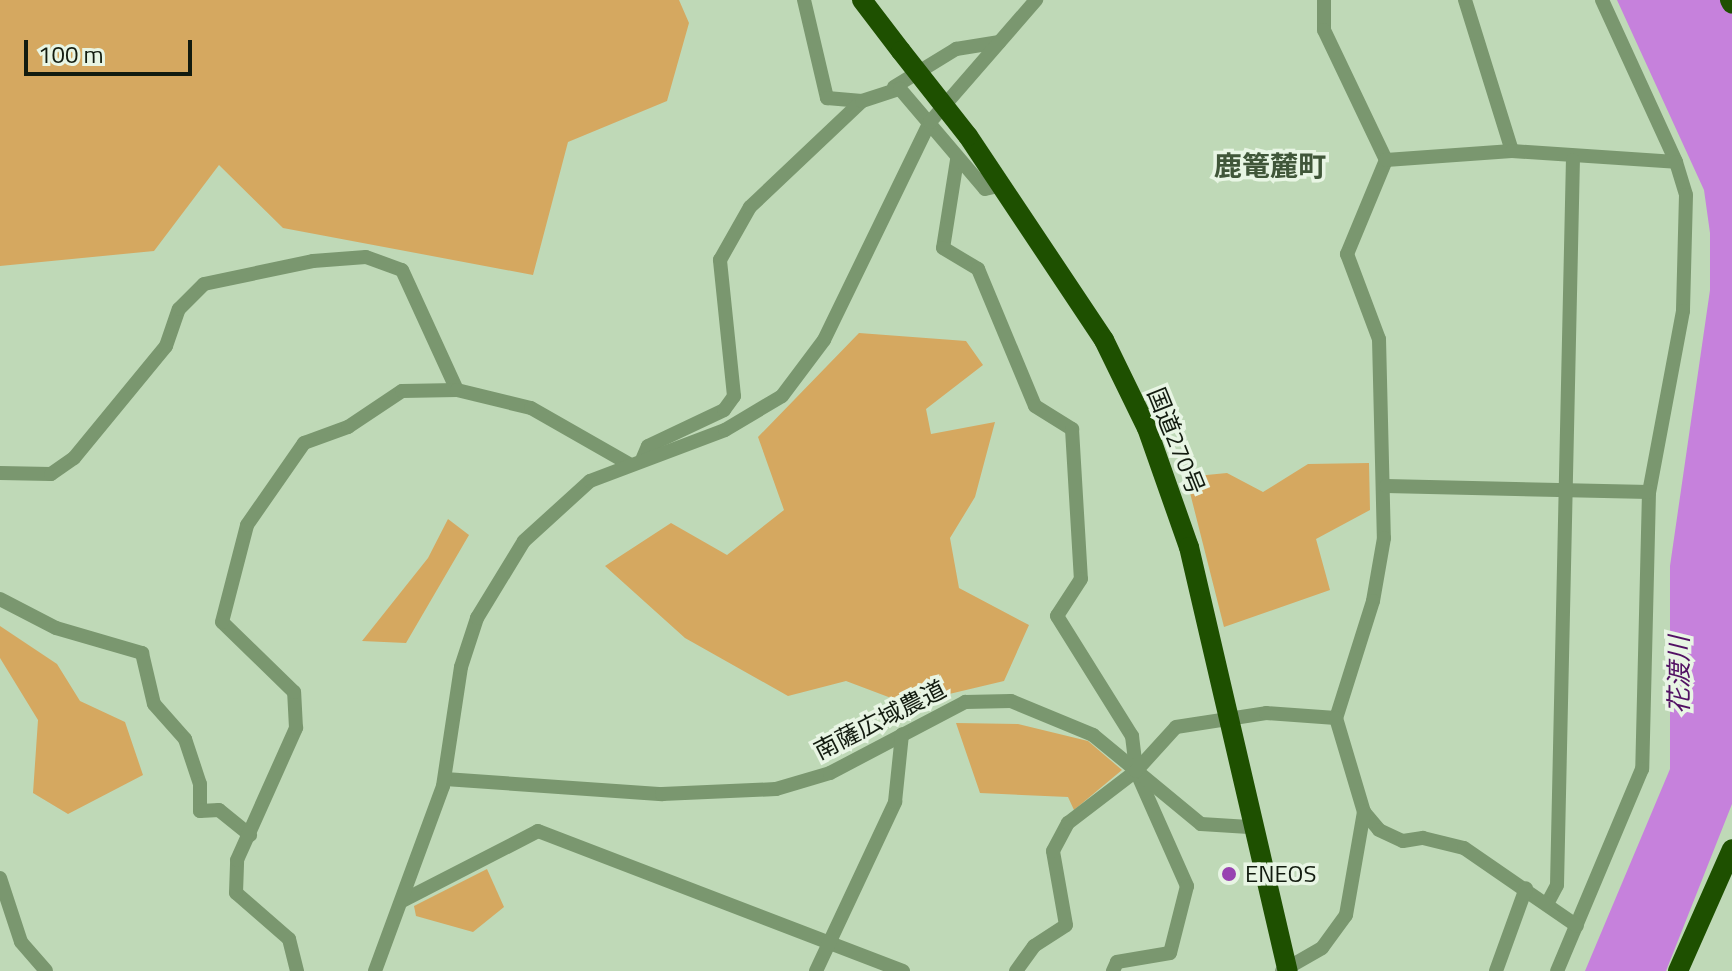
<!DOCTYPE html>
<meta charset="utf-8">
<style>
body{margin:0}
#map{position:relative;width:1732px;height:971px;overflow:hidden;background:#bfd9b7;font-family:"Titillium Web","Noto Sans JP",sans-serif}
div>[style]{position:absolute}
.green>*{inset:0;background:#d5a860}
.water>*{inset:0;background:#c681dc}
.minor>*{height:14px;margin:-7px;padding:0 7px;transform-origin:7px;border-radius:7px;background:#7a976f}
.highway>*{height:20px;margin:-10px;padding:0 10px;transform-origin:10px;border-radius:10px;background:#1e5000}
.highway-bridge>*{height:20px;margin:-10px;padding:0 10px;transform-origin:10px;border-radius:10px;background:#1e5000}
.dots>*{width:22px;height:22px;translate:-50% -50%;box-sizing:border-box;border:4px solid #e8f5e4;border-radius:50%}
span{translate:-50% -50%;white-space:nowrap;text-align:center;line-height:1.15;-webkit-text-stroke:7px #e8f5e4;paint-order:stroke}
.street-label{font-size:24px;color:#121b0f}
.poi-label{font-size:24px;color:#121b0f}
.left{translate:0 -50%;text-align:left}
.water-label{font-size:26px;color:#511063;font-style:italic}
.quarter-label{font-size:28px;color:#405639;font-weight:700}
.scale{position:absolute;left:24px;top:40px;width:168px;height:36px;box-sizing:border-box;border:4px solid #121b0f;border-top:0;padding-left:10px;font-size:24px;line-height:28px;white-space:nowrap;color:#121b0f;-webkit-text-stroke:6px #e8f5e4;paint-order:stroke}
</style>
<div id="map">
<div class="green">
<i style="clip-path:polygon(0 0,679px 0,689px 23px,667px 101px,568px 142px,533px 275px,283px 228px,219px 165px,154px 251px,0 266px)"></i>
<i style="clip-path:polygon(859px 333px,966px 341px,983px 365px,926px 409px,931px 434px,995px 422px,975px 497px,950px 538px,959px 588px,1029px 625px,1004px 681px,907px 704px,846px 681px,788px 696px,685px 638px,605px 566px,671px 523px,727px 555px,784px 510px,758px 437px)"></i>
<i style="clip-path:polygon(1369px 463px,1370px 510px,1316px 539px,1330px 590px,1224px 627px,1186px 477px,1227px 473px,1263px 492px,1308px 464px)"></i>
<i style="clip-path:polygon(448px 519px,469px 535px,406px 643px,362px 641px,428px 558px)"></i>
<i style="clip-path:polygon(0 626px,57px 664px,80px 701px,125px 722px,143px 775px,68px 814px,33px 793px,38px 720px,0 658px)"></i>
<i style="clip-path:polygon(956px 723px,1018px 724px,1088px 741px,1122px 770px,1074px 810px,1068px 797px,980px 793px)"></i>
<i style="clip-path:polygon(487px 869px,504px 907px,473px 932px,416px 916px,414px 906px)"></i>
</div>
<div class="water">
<i style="clip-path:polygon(1617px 0,1732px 0,1732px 804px,1666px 971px,1585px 971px,1670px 769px,1670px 566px,1710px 290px,1710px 233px,1704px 190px)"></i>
</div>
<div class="minor">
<i style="left:804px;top:0;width:101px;rotate:76.8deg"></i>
<i style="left:827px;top:98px;width:35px;rotate:5deg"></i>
<i style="left:1324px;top:0;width:30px;rotate:90deg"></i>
<i style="left:1324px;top:30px;width:144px;rotate:64.5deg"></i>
<i style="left:1386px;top:160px;width:102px;rotate:112.5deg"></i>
<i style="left:1347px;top:254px;width:91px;rotate:69.4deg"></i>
<i style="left:1379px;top:339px;width:199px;rotate:88.6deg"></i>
<i style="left:1384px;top:538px;width:64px;rotate:99.9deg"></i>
<i style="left:1373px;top:601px;width:123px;rotate:107.5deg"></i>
<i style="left:1465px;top:0;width:158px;rotate:72.7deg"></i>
<i style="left:1602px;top:0;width:178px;rotate:65.4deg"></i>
<i style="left:894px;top:87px;width:73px;rotate:-31.5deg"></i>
<i style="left:956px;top:49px;width:44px;rotate:-9.2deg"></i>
<i style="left:957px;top:160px;width:89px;rotate:99deg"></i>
<i style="left:943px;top:248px;width:41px;rotate:31deg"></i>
<i style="left:978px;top:269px;width:148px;rotate:67.4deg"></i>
<i style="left:1035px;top:406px;width:44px;rotate:31.9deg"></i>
<i style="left:1072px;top:429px;width:150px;rotate:86.6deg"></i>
<i style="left:1081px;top:579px;width:44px;rotate:123deg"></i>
<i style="left:1057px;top:616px;width:142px;rotate:58deg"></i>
<i style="left:1132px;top:736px;width:35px;rotate:83deg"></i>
<i style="left:1136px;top:771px;width:126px;rotate:66.1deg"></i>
<i style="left:1187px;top:886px;width:69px;rotate:104.2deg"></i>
<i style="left:1170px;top:953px;width:54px;rotate:170.4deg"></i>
<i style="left:1117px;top:962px;width:10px;rotate:114deg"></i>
<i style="left:1386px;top:160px;width:126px;rotate:-4.1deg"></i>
<i style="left:1512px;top:151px;width:164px;rotate:3.8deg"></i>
<i style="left:1676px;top:162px;width:34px;rotate:73deg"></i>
<i style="left:1686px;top:195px;width:116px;rotate:91.5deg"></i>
<i style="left:1683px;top:311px;width:184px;rotate:100.6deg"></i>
<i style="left:1649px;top:492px;width:277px;rotate:91.4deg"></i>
<i style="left:1642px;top:769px;width:219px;rotate:112.8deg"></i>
<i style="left:642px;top:460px;width:15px;rotate:-67deg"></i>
<i style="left:648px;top:446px;width:84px;rotate:-25.3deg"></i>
<i style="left:724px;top:410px;width:17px;rotate:-54deg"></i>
<i style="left:734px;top:396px;width:137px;rotate:-95.9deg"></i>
<i style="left:720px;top:260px;width:61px;rotate:-60.5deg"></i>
<i style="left:750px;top:207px;width:154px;rotate:-43.4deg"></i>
<i style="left:862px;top:101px;width:40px;rotate:-18deg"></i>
<i style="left:900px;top:89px;width:131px;rotate:49.6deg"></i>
<i style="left:985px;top:189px;width:18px;rotate:-13deg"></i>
<i style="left:0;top:473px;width:51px;rotate:1.1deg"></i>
<i style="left:51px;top:474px;width:28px;rotate:-35deg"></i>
<i style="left:74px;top:458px;width:145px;rotate:-50.6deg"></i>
<i style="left:166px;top:346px;width:39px;rotate:-71deg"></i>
<i style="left:179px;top:309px;width:35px;rotate:-45deg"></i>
<i style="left:204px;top:284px;width:111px;rotate:-11.9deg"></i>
<i style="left:313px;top:261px;width:53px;rotate:-4.3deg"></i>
<i style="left:366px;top:257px;width:38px;rotate:20deg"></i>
<i style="left:402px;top:270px;width:132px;rotate:65.4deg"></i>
<i style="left:1386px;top:486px;width:263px;rotate:1.3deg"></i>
<i style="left:0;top:599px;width:63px;rotate:27.4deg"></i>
<i style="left:56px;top:628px;width:90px;rotate:16.2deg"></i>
<i style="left:142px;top:653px;width:52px;rotate:76.8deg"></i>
<i style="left:154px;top:704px;width:47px;rotate:48.5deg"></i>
<i style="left:185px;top:739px;width:47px;rotate:71.6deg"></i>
<i style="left:200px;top:784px;width:27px;rotate:90deg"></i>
<i style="left:200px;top:811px;width:19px;rotate:-3deg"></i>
<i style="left:219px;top:810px;width:40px;rotate:39deg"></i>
<i style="left:445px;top:779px;width:218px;rotate:4deg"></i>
<i style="left:662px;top:794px;width:114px;rotate:-2.5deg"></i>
<i style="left:776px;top:789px;width:56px;rotate:-16.5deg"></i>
<i style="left:830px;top:773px;width:153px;rotate:-27.7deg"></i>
<i style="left:965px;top:702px;width:46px;rotate:-1.2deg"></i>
<i style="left:1011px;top:701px;width:89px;rotate:22.5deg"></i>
<i style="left:1093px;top:735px;width:140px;rotate:39.5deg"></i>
<i style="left:1201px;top:824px;width:48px;rotate:3.6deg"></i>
<i style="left:0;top:878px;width:67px;rotate:71.8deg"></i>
<i style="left:21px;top:942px;width:38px;rotate:49deg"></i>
<i style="left:402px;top:901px;width:153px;rotate:-27.2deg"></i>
<i style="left:538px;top:831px;width:391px;rotate:21deg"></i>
<i style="left:1547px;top:904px;width:21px;rotate:-62deg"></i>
<i style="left:1557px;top:885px;width:725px;rotate:-88.74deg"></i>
<i style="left:297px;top:971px;width:33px;rotate:-104deg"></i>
<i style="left:289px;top:939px;width:70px;rotate:-139deg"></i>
<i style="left:236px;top:893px;width:33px;rotate:-88deg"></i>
<i style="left:237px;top:860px;width:145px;rotate:-65.9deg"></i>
<i style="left:296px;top:728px;width:36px;rotate:-93deg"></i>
<i style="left:294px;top:692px;width:100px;rotate:-135.8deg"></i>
<i style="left:222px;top:622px;width:100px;rotate:-75.5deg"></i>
<i style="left:247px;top:525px;width:100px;rotate:-55.2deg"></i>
<i style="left:304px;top:443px;width:47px;rotate:-20deg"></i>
<i style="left:348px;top:427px;width:65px;rotate:-33.7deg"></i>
<i style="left:402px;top:391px;width:55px;rotate:-1deg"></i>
<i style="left:457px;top:390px;width:76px;rotate:13.7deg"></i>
<i style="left:531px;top:408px;width:113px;rotate:29.7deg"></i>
<i style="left:375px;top:971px;width:197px;rotate:-69.8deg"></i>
<i style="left:443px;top:786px;width:120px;rotate:-81.4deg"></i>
<i style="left:461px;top:667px;width:52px;rotate:-71.9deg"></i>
<i style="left:477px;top:618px;width:90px;rotate:-58.6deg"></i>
<i style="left:524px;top:541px;width:89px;rotate:-42.3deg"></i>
<i style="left:590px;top:481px;width:144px;rotate:-20.7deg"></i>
<i style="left:725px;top:430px;width:66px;rotate:-30.8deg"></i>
<i style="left:782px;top:396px;width:70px;rotate:-53.1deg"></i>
<i style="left:824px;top:340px;width:242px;rotate:-64.1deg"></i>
<i style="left:930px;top:122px;width:162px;rotate:-49deg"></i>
<i style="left:816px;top:971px;width:187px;rotate:-64.9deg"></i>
<i style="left:895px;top:802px;width:68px;rotate:-84.1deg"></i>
<i style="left:1016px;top:971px;width:31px;rotate:-54deg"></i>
<i style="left:1034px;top:946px;width:38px;rotate:-33deg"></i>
<i style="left:1066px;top:925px;width:75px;rotate:-100deg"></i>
<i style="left:1053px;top:851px;width:32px;rotate:-62deg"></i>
<i style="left:1068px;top:823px;width:86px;rotate:-37.4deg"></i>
<i style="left:1136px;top:771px;width:59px;rotate:-47.7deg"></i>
<i style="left:1176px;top:727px;width:91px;rotate:-8.8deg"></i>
<i style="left:1266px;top:713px;width:70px;rotate:4.1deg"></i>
<i style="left:1336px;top:718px;width:98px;rotate:73.4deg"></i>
<i style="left:1364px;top:812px;width:23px;rotate:50deg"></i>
<i style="left:1379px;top:830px;width:26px;rotate:25deg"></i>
<i style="left:1403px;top:841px;width:20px;rotate:-9deg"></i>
<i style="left:1423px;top:838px;width:42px;rotate:13.7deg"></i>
<i style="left:1464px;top:848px;width:137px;rotate:34.6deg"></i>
<i style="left:1282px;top:971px;width:46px;rotate:-29.9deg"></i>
<i style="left:1322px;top:948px;width:41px;rotate:-54deg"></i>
<i style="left:1346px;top:915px;width:105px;rotate:-80.1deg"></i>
<i style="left:1496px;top:971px;width:88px;rotate:-70.1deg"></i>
</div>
<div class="highway">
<i style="left:862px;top:0;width:64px;rotate:52.6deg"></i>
<i style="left:1730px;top:0;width:4px;rotate:63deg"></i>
<i style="left:968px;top:136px;width:245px;rotate:56.3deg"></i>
<i style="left:1104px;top:340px;width:98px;rotate:64deg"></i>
<i style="left:1147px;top:428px;width:126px;rotate:70.6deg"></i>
<i style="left:1189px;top:547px;width:435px;rotate:76.9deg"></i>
<i style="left:1678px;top:971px;width:133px;rotate:-66.1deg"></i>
</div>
<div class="highway-bridge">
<i style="left:901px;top:51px;width:108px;rotate:51.8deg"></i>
</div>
<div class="dots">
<i style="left:1229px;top:874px;background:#9843b1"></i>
</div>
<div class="street-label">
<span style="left:1176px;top:441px;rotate:68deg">国道270号</span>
<span style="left:880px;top:720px;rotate:-27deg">南薩広域農道</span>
</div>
<div class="poi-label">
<span class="left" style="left:1245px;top:874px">ENEOS</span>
</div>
<div class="water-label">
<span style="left:1679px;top:675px;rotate:-90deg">花渡川</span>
</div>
<div class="quarter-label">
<span style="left:1270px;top:166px">鹿篭麓町</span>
</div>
<div class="scale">100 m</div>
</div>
